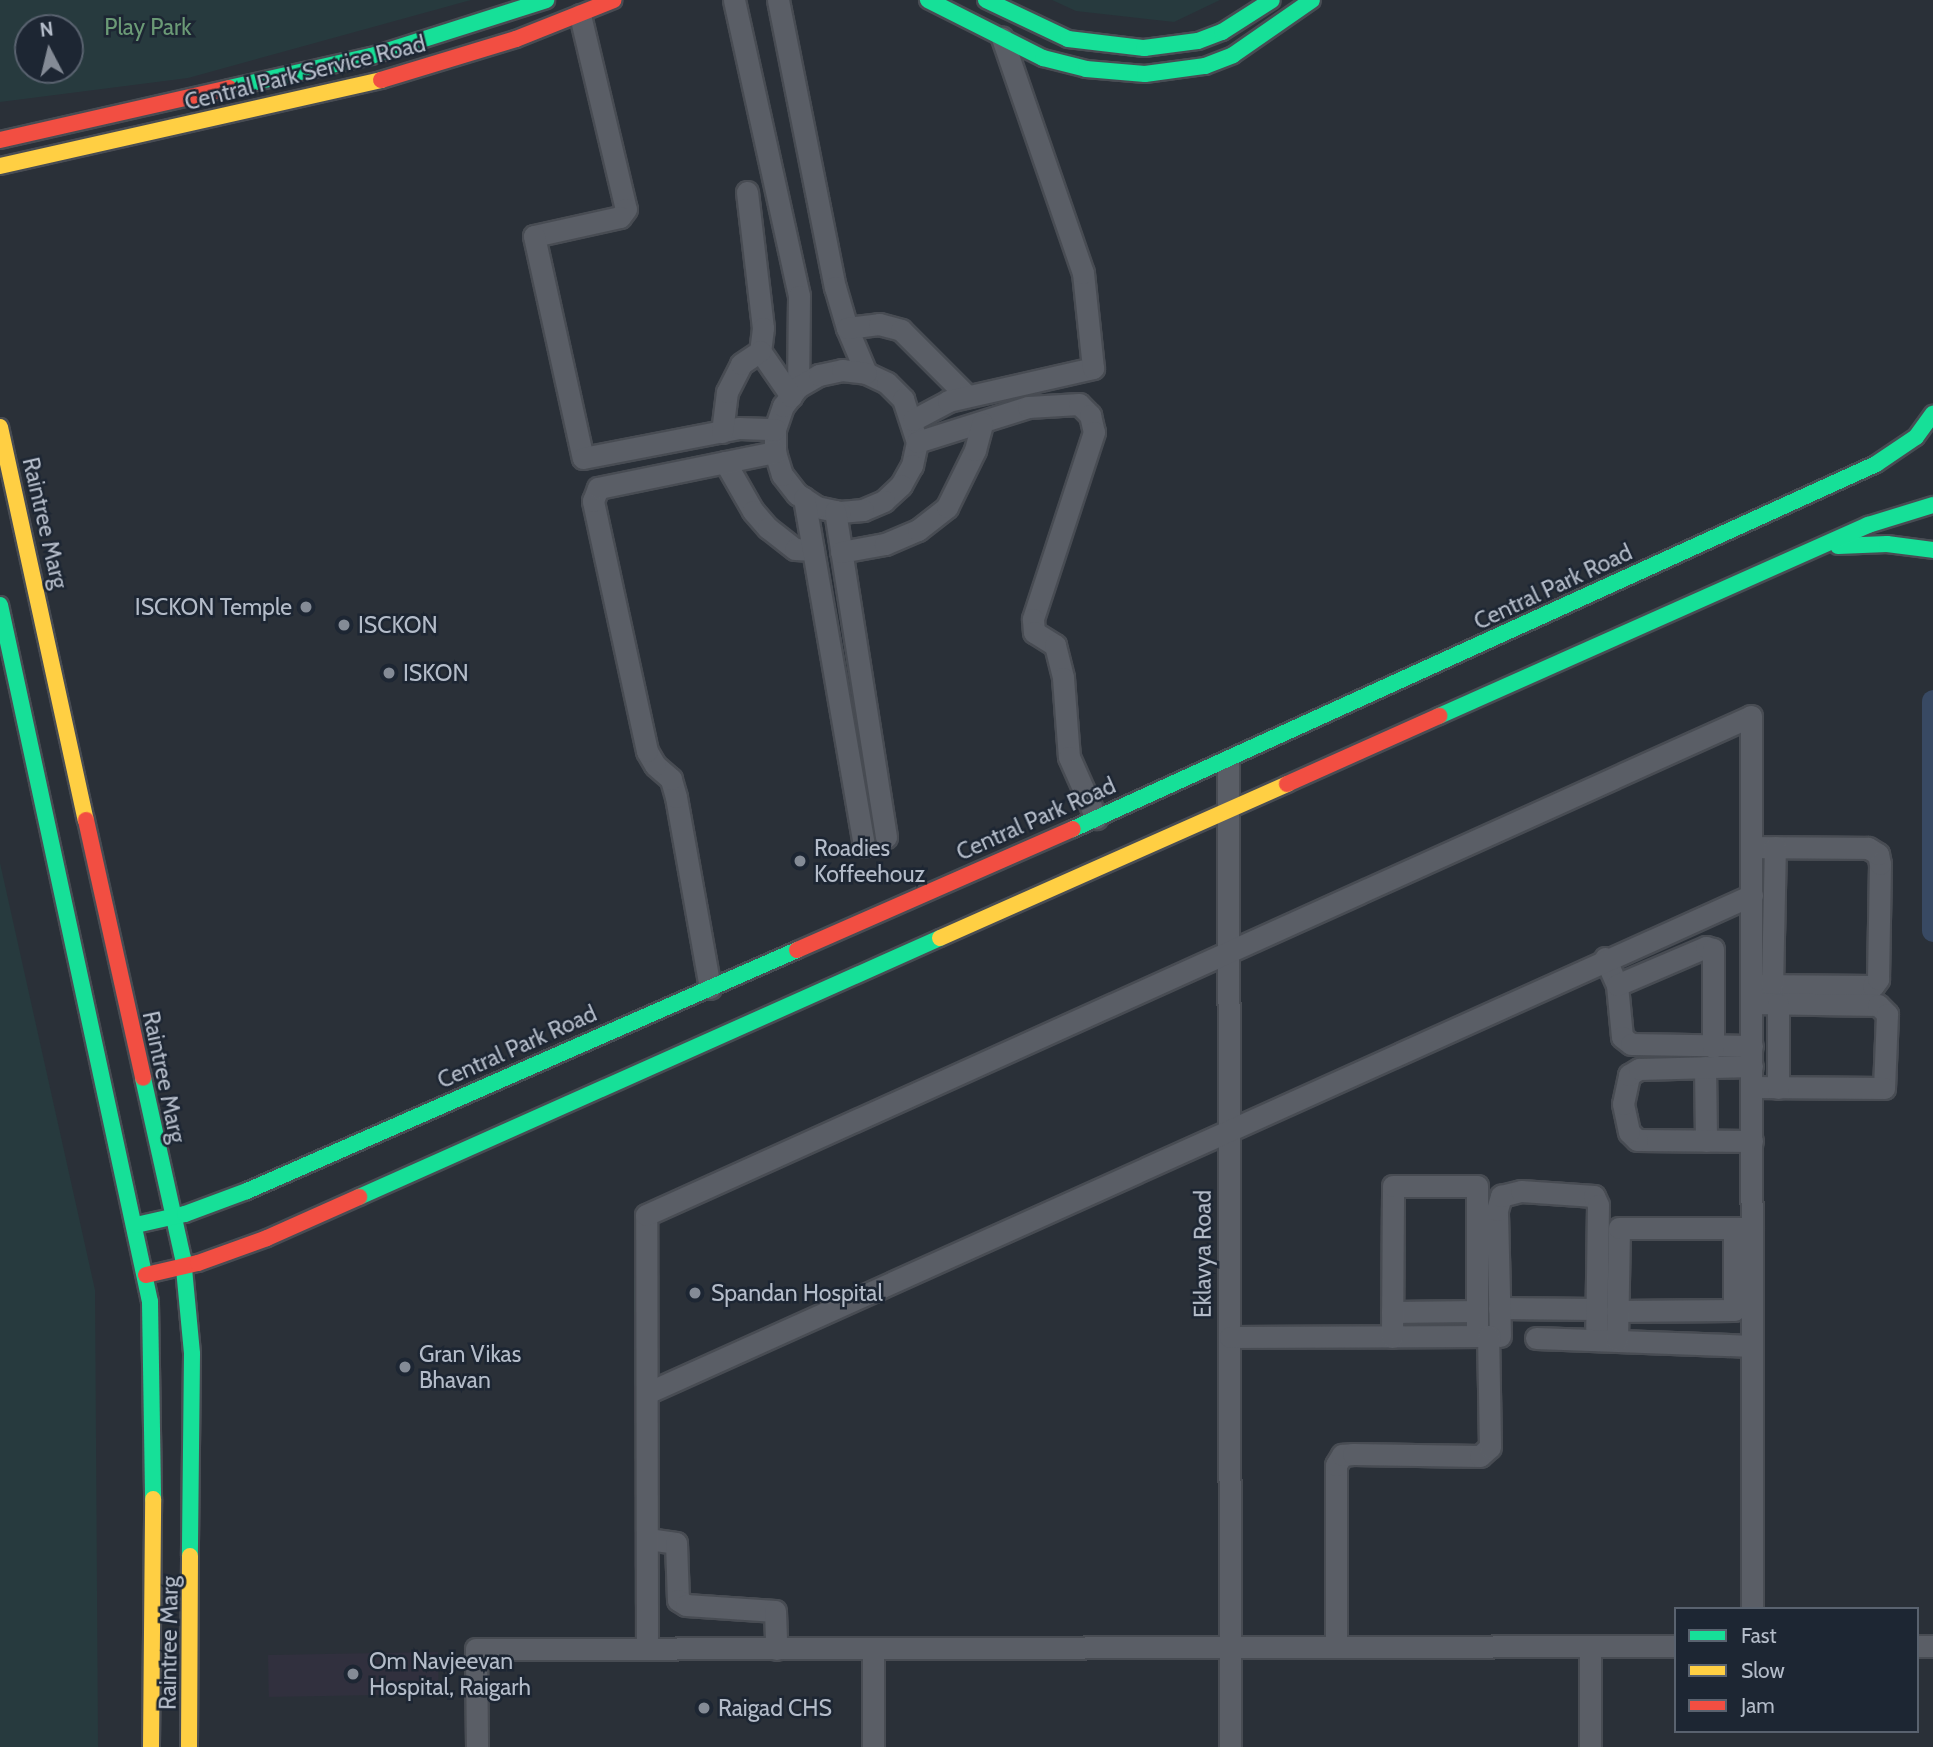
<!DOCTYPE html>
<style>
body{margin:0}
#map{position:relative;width:1933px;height:1747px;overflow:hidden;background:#2a3038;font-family:Cabin,sans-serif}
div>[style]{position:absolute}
.medical>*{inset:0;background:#31303e;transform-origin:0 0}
.green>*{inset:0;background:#273a3e}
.canal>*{height:23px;margin:-11.5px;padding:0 11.5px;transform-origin:11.5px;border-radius:11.5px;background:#384963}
.roads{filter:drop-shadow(2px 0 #484c53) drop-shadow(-2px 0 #484c53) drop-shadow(0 2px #484c53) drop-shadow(0 -2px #484c53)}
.street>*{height:21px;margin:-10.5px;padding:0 10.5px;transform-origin:10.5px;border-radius:10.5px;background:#5a5e66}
.fast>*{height:16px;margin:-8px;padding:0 8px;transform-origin:8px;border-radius:8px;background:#16e098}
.slow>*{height:16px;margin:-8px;padding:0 8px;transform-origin:8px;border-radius:8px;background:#ffcf43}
.jam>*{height:16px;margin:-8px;padding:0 8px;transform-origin:8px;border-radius:8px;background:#f24e42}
.dots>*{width:19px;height:19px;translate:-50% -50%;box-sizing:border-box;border:4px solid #1d2633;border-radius:50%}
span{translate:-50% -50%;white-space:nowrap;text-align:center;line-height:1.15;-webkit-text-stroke:5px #1d2633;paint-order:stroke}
.park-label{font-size:23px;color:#6b9a76}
.street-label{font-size:23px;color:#b4bcc9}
.poi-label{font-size:23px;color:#b4bcc9}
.right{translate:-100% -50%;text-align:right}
.left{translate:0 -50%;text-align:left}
.legend{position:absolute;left:1674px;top:1607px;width:245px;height:126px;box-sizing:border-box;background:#1d2633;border:2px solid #59626f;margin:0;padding:9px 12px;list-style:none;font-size:21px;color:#b4bcc9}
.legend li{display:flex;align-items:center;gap:14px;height:35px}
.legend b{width:35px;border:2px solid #59626f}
.north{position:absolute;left:14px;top:14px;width:70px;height:70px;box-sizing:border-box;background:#1d2633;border:2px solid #59626f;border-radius:50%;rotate:353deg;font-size:19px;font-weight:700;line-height:28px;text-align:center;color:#b4bcc9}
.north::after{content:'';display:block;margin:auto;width:24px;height:32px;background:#848b96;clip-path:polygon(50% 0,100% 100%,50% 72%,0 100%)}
</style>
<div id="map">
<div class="medical">
<i style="left:438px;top:1652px;width:42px;height:170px;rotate:89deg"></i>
</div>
<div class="green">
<i style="clip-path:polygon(evenodd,0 0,471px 0,188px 78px,0 102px,0 0,70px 28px,70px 70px,28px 70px,28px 28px,70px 28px)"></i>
<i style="clip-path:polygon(1052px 0,1220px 0,1174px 22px,1076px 11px)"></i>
<i style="clip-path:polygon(0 863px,95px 1290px,98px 1747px,0 1747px)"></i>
</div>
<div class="canal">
<i style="left:1933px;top:701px;width:229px;rotate:90deg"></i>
</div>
<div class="roads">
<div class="street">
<i style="left:734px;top:0;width:303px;rotate:77.6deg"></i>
<i style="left:799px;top:296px;width:91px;rotate:90.6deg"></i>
<i style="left:778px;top:0;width:293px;rotate:78.8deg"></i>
<i style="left:835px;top:287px;width:43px;rotate:73.7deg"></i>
<i style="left:847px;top:328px;width:49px;rotate:67.1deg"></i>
<i style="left:866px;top:373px;width:23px;rotate:25deg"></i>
<i style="left:887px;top:383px;width:23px;rotate:45deg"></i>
<i style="left:903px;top:399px;width:45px;rotate:72deg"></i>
<i style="left:917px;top:442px;width:24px;rotate:102deg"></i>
<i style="left:912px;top:465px;width:23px;rotate:119deg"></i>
<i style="left:901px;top:485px;width:23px;rotate:137deg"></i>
<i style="left:884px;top:501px;width:23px;rotate:157deg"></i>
<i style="left:863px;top:510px;width:23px;rotate:175deg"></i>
<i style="left:840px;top:512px;width:24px;rotate:-168deg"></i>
<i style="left:817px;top:507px;width:24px;rotate:-147deg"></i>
<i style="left:797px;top:494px;width:24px;rotate:-128deg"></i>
<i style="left:782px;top:475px;width:24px;rotate:-107deg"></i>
<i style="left:775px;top:452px;width:23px;rotate:-90deg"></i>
<i style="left:775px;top:429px;width:24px;rotate:-71deg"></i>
<i style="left:783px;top:406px;width:24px;rotate:-52deg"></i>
<i style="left:798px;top:387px;width:24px;rotate:-30deg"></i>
<i style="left:819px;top:375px;width:24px;rotate:-12deg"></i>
<i style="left:842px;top:370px;width:24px;rotate:7deg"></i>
<i style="left:580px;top:15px;width:199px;rotate:76.7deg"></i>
<i style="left:626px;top:209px;width:10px;rotate:127deg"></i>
<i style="left:620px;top:217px;width:88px;rotate:167.5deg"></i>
<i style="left:534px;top:236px;width:227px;rotate:77.6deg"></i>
<i style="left:583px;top:458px;width:159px;rotate:-10.9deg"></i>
<i style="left:739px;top:428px;width:36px;rotate:2deg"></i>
<i style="left:747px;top:192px;width:137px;rotate:83.3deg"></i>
<i style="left:763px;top:328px;width:23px;rotate:97deg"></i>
<i style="left:760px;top:351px;width:55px;rotate:55.4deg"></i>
<i style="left:847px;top:328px;width:32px;rotate:-7deg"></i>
<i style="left:879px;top:324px;width:23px;rotate:15deg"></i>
<i style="left:901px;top:330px;width:93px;rotate:45deg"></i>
<i style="left:913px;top:420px;width:40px;rotate:-28deg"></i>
<i style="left:948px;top:401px;width:149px;rotate:-12.8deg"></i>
<i style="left:1093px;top:368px;width:96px;rotate:-96deg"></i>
<i style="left:1083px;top:273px;width:249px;rotate:-109deg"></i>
<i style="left:722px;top:432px;width:40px;rotate:-82.9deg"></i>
<i style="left:727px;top:392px;width:31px;rotate:-63deg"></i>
<i style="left:741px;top:364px;width:23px;rotate:-34deg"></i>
<i style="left:917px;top:442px;width:116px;rotate:-17.5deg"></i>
<i style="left:1028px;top:407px;width:51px;rotate:-3.4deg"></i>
<i style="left:1079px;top:404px;width:16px;rotate:45deg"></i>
<i style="left:1090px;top:415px;width:17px;rotate:77deg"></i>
<i style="left:1094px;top:432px;width:197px;rotate:108.1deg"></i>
<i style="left:1033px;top:619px;width:13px;rotate:86deg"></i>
<i style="left:1034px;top:632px;width:25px;rotate:32deg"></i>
<i style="left:1055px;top:645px;width:34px;rotate:76deg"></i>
<i style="left:1063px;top:678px;width:79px;rotate:85.7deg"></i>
<i style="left:1069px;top:757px;width:67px;rotate:66.1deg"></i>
<i style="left:725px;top:462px;width:56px;rotate:60.3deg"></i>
<i style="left:753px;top:511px;width:23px;rotate:49deg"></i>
<i style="left:768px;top:528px;width:34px;rotate:38deg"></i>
<i style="left:795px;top:549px;width:18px;rotate:3deg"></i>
<i style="left:804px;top:498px;width:353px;rotate:80.2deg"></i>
<i style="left:835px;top:511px;width:330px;rotate:81.1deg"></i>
<i style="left:841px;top:552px;width:45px;rotate:-10.3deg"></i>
<i style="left:885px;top:544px;width:36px;rotate:-23deg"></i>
<i style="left:918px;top:530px;width:37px;rotate:-38deg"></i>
<i style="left:947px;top:507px;width:64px;rotate:-63.8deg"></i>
<i style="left:975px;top:450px;width:28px;rotate:-75deg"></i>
<i style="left:1228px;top:761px;width:986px;rotate:89.88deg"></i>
<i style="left:1605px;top:958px;width:30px;rotate:66deg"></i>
<i style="left:1617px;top:985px;width:52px;rotate:84.5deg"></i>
<i style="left:1622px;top:1037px;width:11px;rotate:38deg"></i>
<i style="left:1631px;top:1044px;width:121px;rotate:0.9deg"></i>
<i style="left:1617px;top:985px;width:97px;rotate:-23.1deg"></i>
<i style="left:1706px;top:947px;width:7px;rotate:16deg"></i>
<i style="left:1713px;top:949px;width:98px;rotate:90deg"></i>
<i style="left:1752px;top:985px;width:121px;rotate:0.5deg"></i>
<i style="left:1873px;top:986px;width:9px;rotate:-54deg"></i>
<i style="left:1878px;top:979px;width:115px;rotate:-89deg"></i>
<i style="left:1880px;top:864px;width:10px;rotate:-101deg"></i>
<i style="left:1878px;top:854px;width:12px;rotate:-149deg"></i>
<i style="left:1868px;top:848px;width:116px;rotate:-179.5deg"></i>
<i style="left:1772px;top:986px;width:139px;rotate:-88.8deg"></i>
<i style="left:710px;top:988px;width:194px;rotate:-100.1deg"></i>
<i style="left:676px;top:797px;width:19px;rotate:-106deg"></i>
<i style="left:671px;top:779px;width:21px;rotate:-139deg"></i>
<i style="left:655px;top:765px;width:16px;rotate:-120deg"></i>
<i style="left:647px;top:751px;width:256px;rotate:-102.2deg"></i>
<i style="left:593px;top:501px;width:14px;rotate:-69deg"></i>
<i style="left:598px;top:488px;width:181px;rotate:-11.5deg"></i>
<i style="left:1751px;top:1003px;width:127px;rotate:0.9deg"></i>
<i style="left:1878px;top:1005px;width:13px;rotate:45deg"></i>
<i style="left:1887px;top:1014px;width:74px;rotate:92.3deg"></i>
<i style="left:1884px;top:1088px;width:132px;rotate:-179.6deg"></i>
<i style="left:1705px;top:1067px;width:74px;rotate:89.2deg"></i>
<i style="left:1778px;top:1088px;width:84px;rotate:-90deg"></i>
<i style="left:1752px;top:1141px;width:115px;rotate:-179.5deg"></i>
<i style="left:1637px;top:1140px;width:11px;rotate:-135deg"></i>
<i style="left:1629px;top:1132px;width:29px;rotate:-102deg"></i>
<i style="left:1623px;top:1104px;width:30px;rotate:-78deg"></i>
<i style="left:1629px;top:1075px;width:12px;rotate:-31deg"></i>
<i style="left:1639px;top:1069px;width:113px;rotate:-1.5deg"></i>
<i style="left:1499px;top:1308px;width:97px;rotate:0.6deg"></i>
<i style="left:1617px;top:1311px;width:117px;rotate:-0.5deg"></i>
<i style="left:1734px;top:1310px;width:82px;rotate:-90deg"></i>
<i style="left:1392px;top:1312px;width:85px;rotate:-0.7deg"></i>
<i style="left:1500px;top:1336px;width:126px;rotate:-91.4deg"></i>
<i style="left:1497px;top:1210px;width:15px;rotate:-74deg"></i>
<i style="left:1501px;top:1196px;width:21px;rotate:-14deg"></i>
<i style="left:1521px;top:1191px;width:73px;rotate:3.9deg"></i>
<i style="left:1594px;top:1196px;width:10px;rotate:66deg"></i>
<i style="left:1598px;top:1205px;width:135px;rotate:90.8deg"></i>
<i style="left:1230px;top:1337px;width:260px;rotate:-0.2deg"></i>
<i style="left:1392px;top:1337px;width:151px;rotate:-89.6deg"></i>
<i style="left:1393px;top:1186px;width:84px"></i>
<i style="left:1477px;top:1186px;width:150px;rotate:90deg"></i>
<i style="left:1536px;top:1338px;width:216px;rotate:2.1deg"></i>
<i style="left:1617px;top:1340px;width:112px;rotate:-89deg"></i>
<i style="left:1619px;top:1228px;width:133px"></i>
<i style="left:647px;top:1393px;width:1212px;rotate:-24.26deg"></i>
<i style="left:648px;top:1539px;width:28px;rotate:8deg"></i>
<i style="left:676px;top:1543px;width:57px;rotate:88deg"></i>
<i style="left:678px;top:1600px;width:9px;rotate:32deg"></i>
<i style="left:686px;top:1605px;width:89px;rotate:3.9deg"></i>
<i style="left:775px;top:1611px;width:38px;rotate:88deg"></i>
<i style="left:1590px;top:1646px;width:101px;rotate:90deg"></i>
<i style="left:1917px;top:1646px;width:16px"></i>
<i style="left:1336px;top:1647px;width:182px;rotate:-90deg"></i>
<i style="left:1336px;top:1465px;width:12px;rotate:-59deg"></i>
<i style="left:1342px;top:1455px;width:11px;rotate:-5deg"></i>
<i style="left:1353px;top:1454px;width:127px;rotate:0.9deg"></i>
<i style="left:1480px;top:1456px;width:13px;rotate:-42deg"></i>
<i style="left:1490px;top:1447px;width:111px;rotate:-91deg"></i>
<i style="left:873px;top:1648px;width:99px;rotate:90deg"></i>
<i style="left:647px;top:1649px;width:434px;rotate:-90.1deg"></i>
<i style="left:646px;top:1215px;width:1212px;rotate:-24.3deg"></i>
<i style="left:1751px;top:716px;width:893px;rotate:89.94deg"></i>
<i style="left:477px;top:1747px;width:98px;rotate:-90.6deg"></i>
<i style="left:476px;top:1649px;width:1200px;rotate:-0.14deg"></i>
</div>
<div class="fast">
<i style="left:928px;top:0;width:129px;rotate:26.8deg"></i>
<i style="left:1043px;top:58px;width:44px;rotate:14.3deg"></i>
<i style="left:1086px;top:69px;width:59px;rotate:4.8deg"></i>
<i style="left:1145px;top:74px;width:61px;rotate:-7.6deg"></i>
<i style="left:1205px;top:66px;width:30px;rotate:-21deg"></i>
<i style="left:1233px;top:55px;width:96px;rotate:-34.8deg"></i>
<i style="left:986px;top:0;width:91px;rotate:25.4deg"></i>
<i style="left:1068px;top:39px;width:77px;rotate:6.8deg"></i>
<i style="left:1144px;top:48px;width:54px;rotate:-7.4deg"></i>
<i style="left:1198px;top:41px;width:26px;rotate:-21deg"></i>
<i style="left:1222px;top:32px;width:59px;rotate:-32.6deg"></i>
<i style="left:229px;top:88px;width:146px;rotate:-12.7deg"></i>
<i style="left:371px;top:56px;width:184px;rotate:-17.7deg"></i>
<i style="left:1838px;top:546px;width:49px;rotate:-2.3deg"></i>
<i style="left:1887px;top:544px;width:46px;rotate:7.4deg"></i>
<i style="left:0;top:605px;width:713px;rotate:77.85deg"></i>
<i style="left:150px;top:1302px;width:197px;rotate:89.1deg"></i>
<i style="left:1439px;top:716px;width:470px;rotate:-24deg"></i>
<i style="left:1868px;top:525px;width:68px;rotate:-17.1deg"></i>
<i style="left:1073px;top:829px;width:882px;rotate:-24.44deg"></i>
<i style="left:1876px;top:464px;width:48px;rotate:-34deg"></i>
<i style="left:1916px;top:437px;width:29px;rotate:-54deg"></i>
<i style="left:143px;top:1078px;width:184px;rotate:77.5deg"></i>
<i style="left:183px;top:1258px;width:96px;rotate:84.6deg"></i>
<i style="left:192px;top:1354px;width:202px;rotate:90.6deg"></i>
<i style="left:359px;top:1197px;width:636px;rotate:-24.03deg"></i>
<i style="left:136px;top:1225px;width:50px;rotate:-12.7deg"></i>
<i style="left:185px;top:1214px;width:66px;rotate:-20.4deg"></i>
<i style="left:247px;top:1191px;width:600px;rotate:-23.66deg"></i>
</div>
<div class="slow">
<i style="left:0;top:166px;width:391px;rotate:-12.7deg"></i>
<i style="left:0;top:427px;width:402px;rotate:77.7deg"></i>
<i style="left:940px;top:938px;width:380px;rotate:-23.9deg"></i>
<i style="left:151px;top:1747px;width:248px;rotate:-89.5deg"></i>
<i style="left:189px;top:1747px;width:191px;rotate:-89.7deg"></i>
</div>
<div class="jam">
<i style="left:381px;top:80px;width:141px;rotate:-16.9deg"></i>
<i style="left:516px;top:39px;width:105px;rotate:-21.7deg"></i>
<i style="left:0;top:140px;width:235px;rotate:-12.8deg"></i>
<i style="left:1287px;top:784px;width:167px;rotate:-24.1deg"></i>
<i style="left:86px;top:820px;width:264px;rotate:77.5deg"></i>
<i style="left:797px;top:950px;width:301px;rotate:-23.7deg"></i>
<i style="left:146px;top:1275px;width:53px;rotate:-13deg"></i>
<i style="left:198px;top:1263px;width:73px;rotate:-19.9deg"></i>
<i style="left:267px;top:1238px;width:101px;rotate:-24deg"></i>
</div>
</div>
<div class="dots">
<i style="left:306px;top:607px;background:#848b96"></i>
<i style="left:344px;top:625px;background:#848b96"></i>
<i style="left:389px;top:673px;background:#848b96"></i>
<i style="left:800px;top:861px;background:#848b96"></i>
<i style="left:695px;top:1293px;background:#848b96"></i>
<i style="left:405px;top:1367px;background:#848b96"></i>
<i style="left:353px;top:1674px;background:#848b96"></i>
<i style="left:704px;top:1708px;background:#848b96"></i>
</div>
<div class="park-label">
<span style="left:148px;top:27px">Play Park</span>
</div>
<div class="street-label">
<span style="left:305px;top:73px;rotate:-14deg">Central Park Service Road</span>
<span style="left:45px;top:523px;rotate:77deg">Raintree Marg</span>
<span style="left:1553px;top:587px;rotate:-25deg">Central Park Road</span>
<span style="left:1036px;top:819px;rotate:-24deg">Central Park Road</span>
<span style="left:517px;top:1047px;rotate:-24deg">Central Park Road</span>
<span style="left:164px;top:1077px;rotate:78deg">Raintree Marg</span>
<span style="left:1203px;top:1254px;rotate:-90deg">Eklavya Road</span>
<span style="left:169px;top:1643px;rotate:-89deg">Raintree Marg</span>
</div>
<div class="poi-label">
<span class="right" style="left:292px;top:607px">ISCKON Temple</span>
<span class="left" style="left:358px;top:625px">ISCKON</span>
<span class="left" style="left:403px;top:673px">ISKON</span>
<span class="left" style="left:814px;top:861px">Roadies<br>Koffeehouz</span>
<span class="left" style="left:711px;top:1293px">Spandan Hospital</span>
<span class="left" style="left:419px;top:1367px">Gran Vikas<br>Bhavan</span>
<span class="left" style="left:369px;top:1674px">Om Navjeevan<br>Hospital, Raigarh</span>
<span class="left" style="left:718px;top:1708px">Raigad CHS</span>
</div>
<ul class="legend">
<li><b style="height:9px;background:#16e098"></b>Fast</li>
<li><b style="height:9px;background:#ffcf43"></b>Slow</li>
<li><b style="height:9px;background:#f24e42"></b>Jam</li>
</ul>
<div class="north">N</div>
</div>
